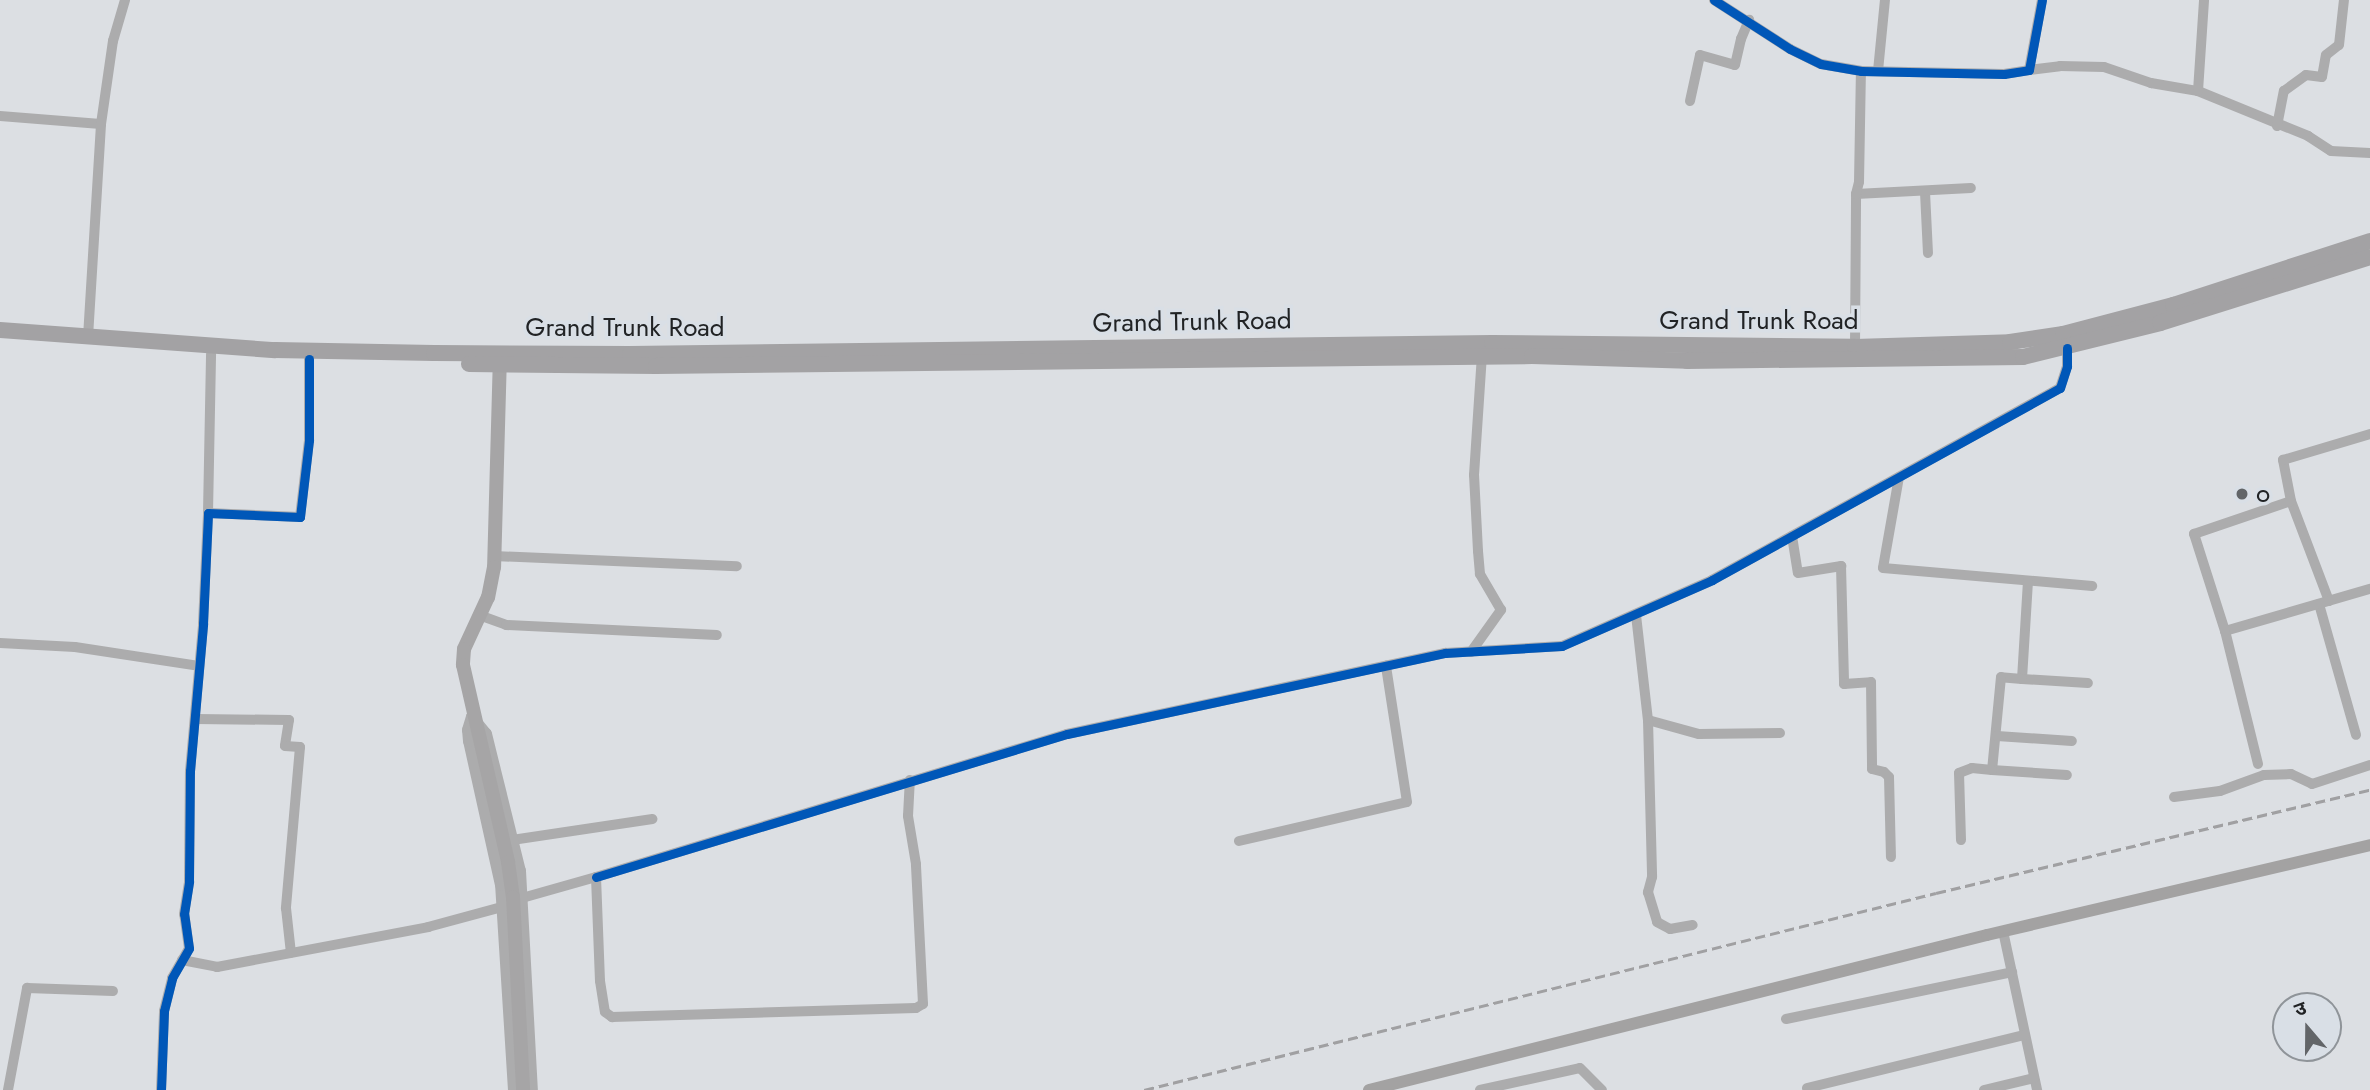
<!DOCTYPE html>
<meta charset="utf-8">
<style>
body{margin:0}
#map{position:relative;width:2370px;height:1090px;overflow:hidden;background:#dcdfe3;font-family:Jost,"Noto Sans Devanagari",sans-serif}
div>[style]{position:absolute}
.minor>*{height:10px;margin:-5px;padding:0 5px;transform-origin:5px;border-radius:5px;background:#acacad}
.tertiary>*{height:12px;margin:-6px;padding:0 6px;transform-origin:6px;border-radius:6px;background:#acacad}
.secondary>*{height:12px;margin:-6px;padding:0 6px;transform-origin:6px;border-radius:6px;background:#a3a2a2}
.primary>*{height:14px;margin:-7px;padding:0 7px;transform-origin:7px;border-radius:7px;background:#a6a5a6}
.trunk>*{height:16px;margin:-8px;padding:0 8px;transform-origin:8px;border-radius:8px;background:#a3a2a4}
.rail>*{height:2.5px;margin-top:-1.25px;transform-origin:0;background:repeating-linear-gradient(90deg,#a0a0a2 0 10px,transparent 0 15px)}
.cycleway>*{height:9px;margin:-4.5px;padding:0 4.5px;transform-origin:4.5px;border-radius:4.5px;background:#0057b8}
.dots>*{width:19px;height:19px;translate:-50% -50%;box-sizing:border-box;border:4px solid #d9dfe6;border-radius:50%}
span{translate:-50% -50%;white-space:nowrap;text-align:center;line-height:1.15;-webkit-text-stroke:7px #d9dfe6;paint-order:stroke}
.street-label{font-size:26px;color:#212325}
.poi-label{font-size:26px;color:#212325}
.left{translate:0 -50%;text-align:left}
.north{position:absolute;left:2272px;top:992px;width:70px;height:70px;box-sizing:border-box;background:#d9dfe6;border:2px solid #8f9499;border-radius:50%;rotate:340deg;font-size:19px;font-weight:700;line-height:28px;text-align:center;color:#212325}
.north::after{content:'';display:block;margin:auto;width:24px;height:32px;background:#626568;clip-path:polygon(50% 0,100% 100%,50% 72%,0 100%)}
</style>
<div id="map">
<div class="minor">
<i style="left:1714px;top:0;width:90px;rotate:32.8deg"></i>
<i style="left:1790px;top:49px;width:34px;rotate:26deg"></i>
<i style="left:1821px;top:64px;width:41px;rotate:9.9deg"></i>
<i style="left:1861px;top:71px;width:143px;rotate:1.2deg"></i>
<i style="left:2004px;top:74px;width:25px;rotate:-9deg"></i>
<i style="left:2029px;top:70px;width:71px;rotate:-79.5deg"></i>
<i style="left:2029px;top:70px;width:31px;rotate:-7deg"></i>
<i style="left:2060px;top:66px;width:44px;rotate:1.3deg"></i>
<i style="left:2104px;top:67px;width:50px;rotate:18.8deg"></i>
<i style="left:2151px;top:83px;width:48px;rotate:9.7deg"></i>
<i style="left:2198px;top:91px;width:119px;rotate:22.2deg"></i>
<i style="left:2308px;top:136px;width:27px;rotate:33deg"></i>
<i style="left:2331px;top:151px;width:39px;rotate:3deg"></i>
<i style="left:1878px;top:71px;width:71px;rotate:-84.4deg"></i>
<i style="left:2198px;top:91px;width:91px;rotate:-86.2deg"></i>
<i style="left:1690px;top:101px;width:47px;rotate:-77.7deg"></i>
<i style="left:1700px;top:55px;width:36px;rotate:16deg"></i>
<i style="left:1735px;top:65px;width:27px;rotate:-77deg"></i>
<i style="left:1741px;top:39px;width:21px;rotate:-67deg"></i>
<i style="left:0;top:116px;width:101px;rotate:4.5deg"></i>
<i style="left:2277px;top:126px;width:36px;rotate:-79deg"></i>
<i style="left:2284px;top:91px;width:27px;rotate:-36deg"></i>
<i style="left:2306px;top:75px;width:16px;rotate:7deg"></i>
<i style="left:2322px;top:77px;width:22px;rotate:-80deg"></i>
<i style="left:2326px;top:55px;width:16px;rotate:-38deg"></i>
<i style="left:2339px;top:45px;width:45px;rotate:-83.7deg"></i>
<i style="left:1925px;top:192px;width:61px;rotate:87.2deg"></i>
<i style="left:1856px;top:194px;width:115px;rotate:-3deg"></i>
<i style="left:88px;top:337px;width:213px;rotate:-86.5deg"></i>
<i style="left:101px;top:124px;width:84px;rotate:-81.8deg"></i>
<i style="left:113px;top:41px;width:43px;rotate:-73.7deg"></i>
<i style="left:1855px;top:347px;width:153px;rotate:-89.6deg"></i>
<i style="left:1856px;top:194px;width:12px;rotate:-76deg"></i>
<i style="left:1859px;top:182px;width:111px;rotate:-89deg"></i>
<i style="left:1899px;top:477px;width:92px;rotate:100deg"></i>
<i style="left:1883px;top:568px;width:210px;rotate:4.9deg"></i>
<i style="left:208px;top:513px;width:159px;rotate:-88.9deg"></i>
<i style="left:1792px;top:536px;width:37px;rotate:81deg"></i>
<i style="left:1798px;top:573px;width:44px;rotate:-9.2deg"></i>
<i style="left:1841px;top:566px;width:118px;rotate:88.5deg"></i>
<i style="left:1844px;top:684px;width:27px;rotate:-4deg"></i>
<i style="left:1871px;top:682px;width:87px;rotate:89.3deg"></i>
<i style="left:1872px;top:769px;width:12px;rotate:14deg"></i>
<i style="left:1884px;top:772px;width:7px;rotate:45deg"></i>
<i style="left:1889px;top:777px;width:80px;rotate:88.6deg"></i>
<i style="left:494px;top:556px;width:243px;rotate:2.4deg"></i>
<i style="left:2028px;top:581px;width:98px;rotate:93.5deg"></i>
<i style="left:2022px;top:679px;width:66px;rotate:3.5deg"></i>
<i style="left:2329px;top:601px;width:107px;rotate:-110.8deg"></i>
<i style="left:2291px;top:501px;width:42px;rotate:-101deg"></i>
<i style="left:2283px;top:460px;width:91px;rotate:-16.6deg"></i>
<i style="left:2319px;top:604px;width:136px;rotate:74.2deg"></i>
<i style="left:479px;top:615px;width:29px;rotate:20deg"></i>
<i style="left:506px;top:625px;width:211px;rotate:2.7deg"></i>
<i style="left:1636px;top:615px;width:106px;rotate:83.5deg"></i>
<i style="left:1648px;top:720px;width:53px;rotate:15.4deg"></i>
<i style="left:1699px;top:734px;width:81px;rotate:-0.7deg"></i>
<i style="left:2225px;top:631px;width:151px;rotate:-16.2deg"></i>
<i style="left:0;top:643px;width:75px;rotate:3.1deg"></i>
<i style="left:75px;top:647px;width:125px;rotate:8.7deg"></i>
<i style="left:1471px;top:652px;width:52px;rotate:-54.5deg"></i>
<i style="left:1501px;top:610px;width:42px;rotate:-120.3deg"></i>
<i style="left:1480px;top:574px;width:23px;rotate:-95deg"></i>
<i style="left:1478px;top:551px;width:76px;rotate:-93deg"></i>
<i style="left:1474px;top:475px;width:119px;rotate:-86.2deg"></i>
<i style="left:2022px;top:679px;width:21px;rotate:-175deg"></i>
<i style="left:2001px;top:677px;width:93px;rotate:95.5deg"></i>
<i style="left:1992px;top:770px;width:75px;rotate:3.8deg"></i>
<i style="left:196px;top:719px;width:93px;rotate:0.6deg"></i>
<i style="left:289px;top:720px;width:26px;rotate:99deg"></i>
<i style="left:285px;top:746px;width:15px;rotate:4deg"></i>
<i style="left:300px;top:747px;width:162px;rotate:95deg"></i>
<i style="left:286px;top:908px;width:45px;rotate:83.7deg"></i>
<i style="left:1648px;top:720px;width:157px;rotate:88.5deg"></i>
<i style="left:1652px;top:877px;width:16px;rotate:105deg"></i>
<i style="left:1648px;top:892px;width:31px;rotate:73deg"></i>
<i style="left:1657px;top:922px;width:15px;rotate:28deg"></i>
<i style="left:1670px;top:929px;width:23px;rotate:-10deg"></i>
<i style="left:1997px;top:736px;width:75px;rotate:3.8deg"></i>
<i style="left:2258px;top:764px;width:137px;rotate:-103.9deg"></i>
<i style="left:2225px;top:631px;width:102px;rotate:-107.7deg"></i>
<i style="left:2194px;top:534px;width:102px;rotate:-18.8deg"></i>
<i style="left:2174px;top:797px;width:46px;rotate:-7.4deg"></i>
<i style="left:2220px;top:791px;width:47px;rotate:-20deg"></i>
<i style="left:2264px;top:775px;width:27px;rotate:-2deg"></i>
<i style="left:2291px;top:774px;width:23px;rotate:25deg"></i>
<i style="left:2312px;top:784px;width:61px;rotate:-18.1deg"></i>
<i style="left:512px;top:840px;width:142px;rotate:-8.5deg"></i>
<i style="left:1961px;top:840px;width:67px;rotate:-91.7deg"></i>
<i style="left:1959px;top:773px;width:14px;rotate:-21deg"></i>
<i style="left:1972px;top:768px;width:20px;rotate:6deg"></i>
<i style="left:1239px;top:841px;width:172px;rotate:-13.1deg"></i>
<i style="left:1407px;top:802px;width:138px;rotate:-98.8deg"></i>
<i style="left:596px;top:877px;width:492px;rotate:-16.9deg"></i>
<i style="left:1067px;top:734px;width:387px;rotate:-12.1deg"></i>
<i style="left:1445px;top:653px;width:117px;rotate:-3.4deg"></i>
<i style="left:1562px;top:646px;width:164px;rotate:-23.7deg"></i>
<i style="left:1712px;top:580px;width:397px;rotate:-28.9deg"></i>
<i style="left:2060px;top:388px;width:23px;rotate:-72deg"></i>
<i style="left:2067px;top:366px;width:18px;rotate:-90deg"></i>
<i style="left:522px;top:898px;width:77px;rotate:-15.8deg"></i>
<i style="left:596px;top:877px;width:104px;rotate:87.8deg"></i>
<i style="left:600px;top:981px;width:31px;rotate:81deg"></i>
<i style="left:605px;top:1012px;width:9px;rotate:36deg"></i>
<i style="left:612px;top:1017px;width:304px;rotate:-1.7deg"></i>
<i style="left:916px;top:1008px;width:8px;rotate:-30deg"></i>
<i style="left:923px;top:1004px;width:140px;rotate:-92.9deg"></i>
<i style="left:916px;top:864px;width:49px;rotate:-99.5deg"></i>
<i style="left:908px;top:816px;width:36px;rotate:-87deg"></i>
<i style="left:2003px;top:931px;width:163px;rotate:77.9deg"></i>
<i style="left:182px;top:960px;width:36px;rotate:11deg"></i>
<i style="left:217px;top:967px;width:215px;rotate:-10.7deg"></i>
<i style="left:428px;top:927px;width:77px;rotate:-15.1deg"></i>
<i style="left:1786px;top:1019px;width:231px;rotate:-11.7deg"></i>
<i style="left:1807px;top:1088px;width:224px;rotate:-13.7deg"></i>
<i style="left:8px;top:1090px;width:104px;rotate:-79.4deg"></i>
<i style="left:27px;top:988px;width:86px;rotate:2deg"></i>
<i style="left:161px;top:1090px;width:79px;rotate:-87.8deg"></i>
<i style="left:164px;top:1011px;width:34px;rotate:-76deg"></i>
<i style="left:172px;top:978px;width:34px;rotate:-60deg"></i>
<i style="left:189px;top:948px;width:34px;rotate:-98deg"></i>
<i style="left:184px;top:914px;width:33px;rotate:-81deg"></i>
<i style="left:189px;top:881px;width:110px;rotate:-89.5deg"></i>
<i style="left:190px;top:771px;width:148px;rotate:-84.9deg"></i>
<i style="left:203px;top:624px;width:111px;rotate:-87.4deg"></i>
<i style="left:208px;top:513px;width:92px;rotate:2.5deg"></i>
<i style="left:300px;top:517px;width:78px;rotate:-83.3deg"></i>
<i style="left:309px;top:440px;width:81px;rotate:-90deg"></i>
<i style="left:1480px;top:1090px;width:102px;rotate:-12.4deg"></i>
<i style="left:1580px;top:1068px;width:31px;rotate:45deg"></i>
<i style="left:1984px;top:1090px;width:51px;rotate:-13.5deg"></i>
</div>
<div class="tertiary">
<i style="left:514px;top:1090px;width:205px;rotate:-93.6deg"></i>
<i style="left:501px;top:885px;width:148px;rotate:-102.5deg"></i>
<i style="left:469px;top:741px;width:11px;rotate:-95deg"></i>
<i style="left:468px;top:730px;width:14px;rotate:-73deg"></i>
<i style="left:472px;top:717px;width:22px;rotate:51deg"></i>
<i style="left:486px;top:734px;width:141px;rotate:76.1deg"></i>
<i style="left:520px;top:871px;width:219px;rotate:86.9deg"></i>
</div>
<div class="secondary">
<i style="left:1369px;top:1090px;width:637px;rotate:-14.08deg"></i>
<i style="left:1987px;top:935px;width:393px;rotate:-13.2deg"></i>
</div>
<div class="primary">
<i style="left:500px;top:355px;width:212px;rotate:91.6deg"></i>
<i style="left:494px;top:567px;width:31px;rotate:101deg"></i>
<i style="left:488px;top:597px;width:57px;rotate:114.8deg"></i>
<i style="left:464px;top:649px;width:16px;rotate:94deg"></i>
<i style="left:463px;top:665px;width:202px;rotate:77.1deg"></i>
<i style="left:508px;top:862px;width:35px;rotate:82deg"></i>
<i style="left:513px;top:897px;width:193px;rotate:87deg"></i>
</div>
<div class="trunk">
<i style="left:0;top:330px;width:276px;rotate:4.2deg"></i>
<i style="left:275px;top:350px;width:159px;rotate:1.1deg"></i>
<i style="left:434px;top:353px;width:196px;rotate:0.3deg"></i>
<i style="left:630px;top:354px;width:862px;rotate:-0.73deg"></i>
<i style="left:1492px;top:343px;width:363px;rotate:0.6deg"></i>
<i style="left:1855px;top:347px;width:155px;rotate:-1.8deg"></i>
<i style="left:2010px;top:342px;width:54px;rotate:-8.6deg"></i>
<i style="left:2063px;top:334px;width:114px;rotate:-14.8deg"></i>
<i style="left:2173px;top:305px;width:207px;rotate:-18deg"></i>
<i style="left:469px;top:364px;width:187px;rotate:0.6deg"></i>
<i style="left:656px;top:366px;width:876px;rotate:-0.65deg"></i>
<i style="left:1532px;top:356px;width:155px;rotate:1.8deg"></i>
<i style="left:1687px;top:361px;width:336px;rotate:-0.7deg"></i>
<i style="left:2023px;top:357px;width:141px;rotate:-13.9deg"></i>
<i style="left:2160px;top:323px;width:220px;rotate:-17.4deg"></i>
</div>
<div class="rail">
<i style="left:1144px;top:1090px;width:816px;rotate:-13.97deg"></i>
<i style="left:1936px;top:893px;width:446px;rotate:-13.4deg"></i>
</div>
<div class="cycleway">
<i style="left:1714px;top:0;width:90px;rotate:32.8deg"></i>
<i style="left:1790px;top:49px;width:34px;rotate:26deg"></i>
<i style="left:1821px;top:64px;width:41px;rotate:9.9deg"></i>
<i style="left:1861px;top:71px;width:143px;rotate:1.2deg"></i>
<i style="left:2004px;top:74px;width:25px;rotate:-9deg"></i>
<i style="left:2029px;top:70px;width:71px;rotate:-79.5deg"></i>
<i style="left:596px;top:877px;width:492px;rotate:-16.9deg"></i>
<i style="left:1067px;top:734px;width:387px;rotate:-12.1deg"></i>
<i style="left:1445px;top:653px;width:117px;rotate:-3.4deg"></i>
<i style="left:1562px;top:646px;width:164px;rotate:-23.7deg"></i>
<i style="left:1712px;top:580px;width:397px;rotate:-28.9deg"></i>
<i style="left:2060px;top:388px;width:23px;rotate:-72deg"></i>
<i style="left:2067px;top:366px;width:18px;rotate:-90deg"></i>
<i style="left:161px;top:1090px;width:79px;rotate:-87.8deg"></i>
<i style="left:164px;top:1011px;width:34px;rotate:-76deg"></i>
<i style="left:172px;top:978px;width:34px;rotate:-60deg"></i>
<i style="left:189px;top:948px;width:34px;rotate:-98deg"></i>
<i style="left:184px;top:914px;width:33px;rotate:-81deg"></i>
<i style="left:189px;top:881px;width:110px;rotate:-89.5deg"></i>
<i style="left:190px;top:771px;width:148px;rotate:-84.9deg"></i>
<i style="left:203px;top:624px;width:111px;rotate:-87.4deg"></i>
<i style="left:208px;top:513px;width:92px;rotate:2.5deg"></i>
<i style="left:300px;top:517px;width:78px;rotate:-83.3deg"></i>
<i style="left:309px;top:440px;width:81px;rotate:-90deg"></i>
</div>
<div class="dots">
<i style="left:2242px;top:494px;background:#626568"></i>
</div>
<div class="street-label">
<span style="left:1759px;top:321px">Grand Trunk Road</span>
<span style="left:1192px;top:322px;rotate:-1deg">Grand Trunk Road</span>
<span style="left:625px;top:328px">Grand Trunk Road</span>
</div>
<div class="poi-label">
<span class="left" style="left:2256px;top:494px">o</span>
</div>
<div class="north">उ</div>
</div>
